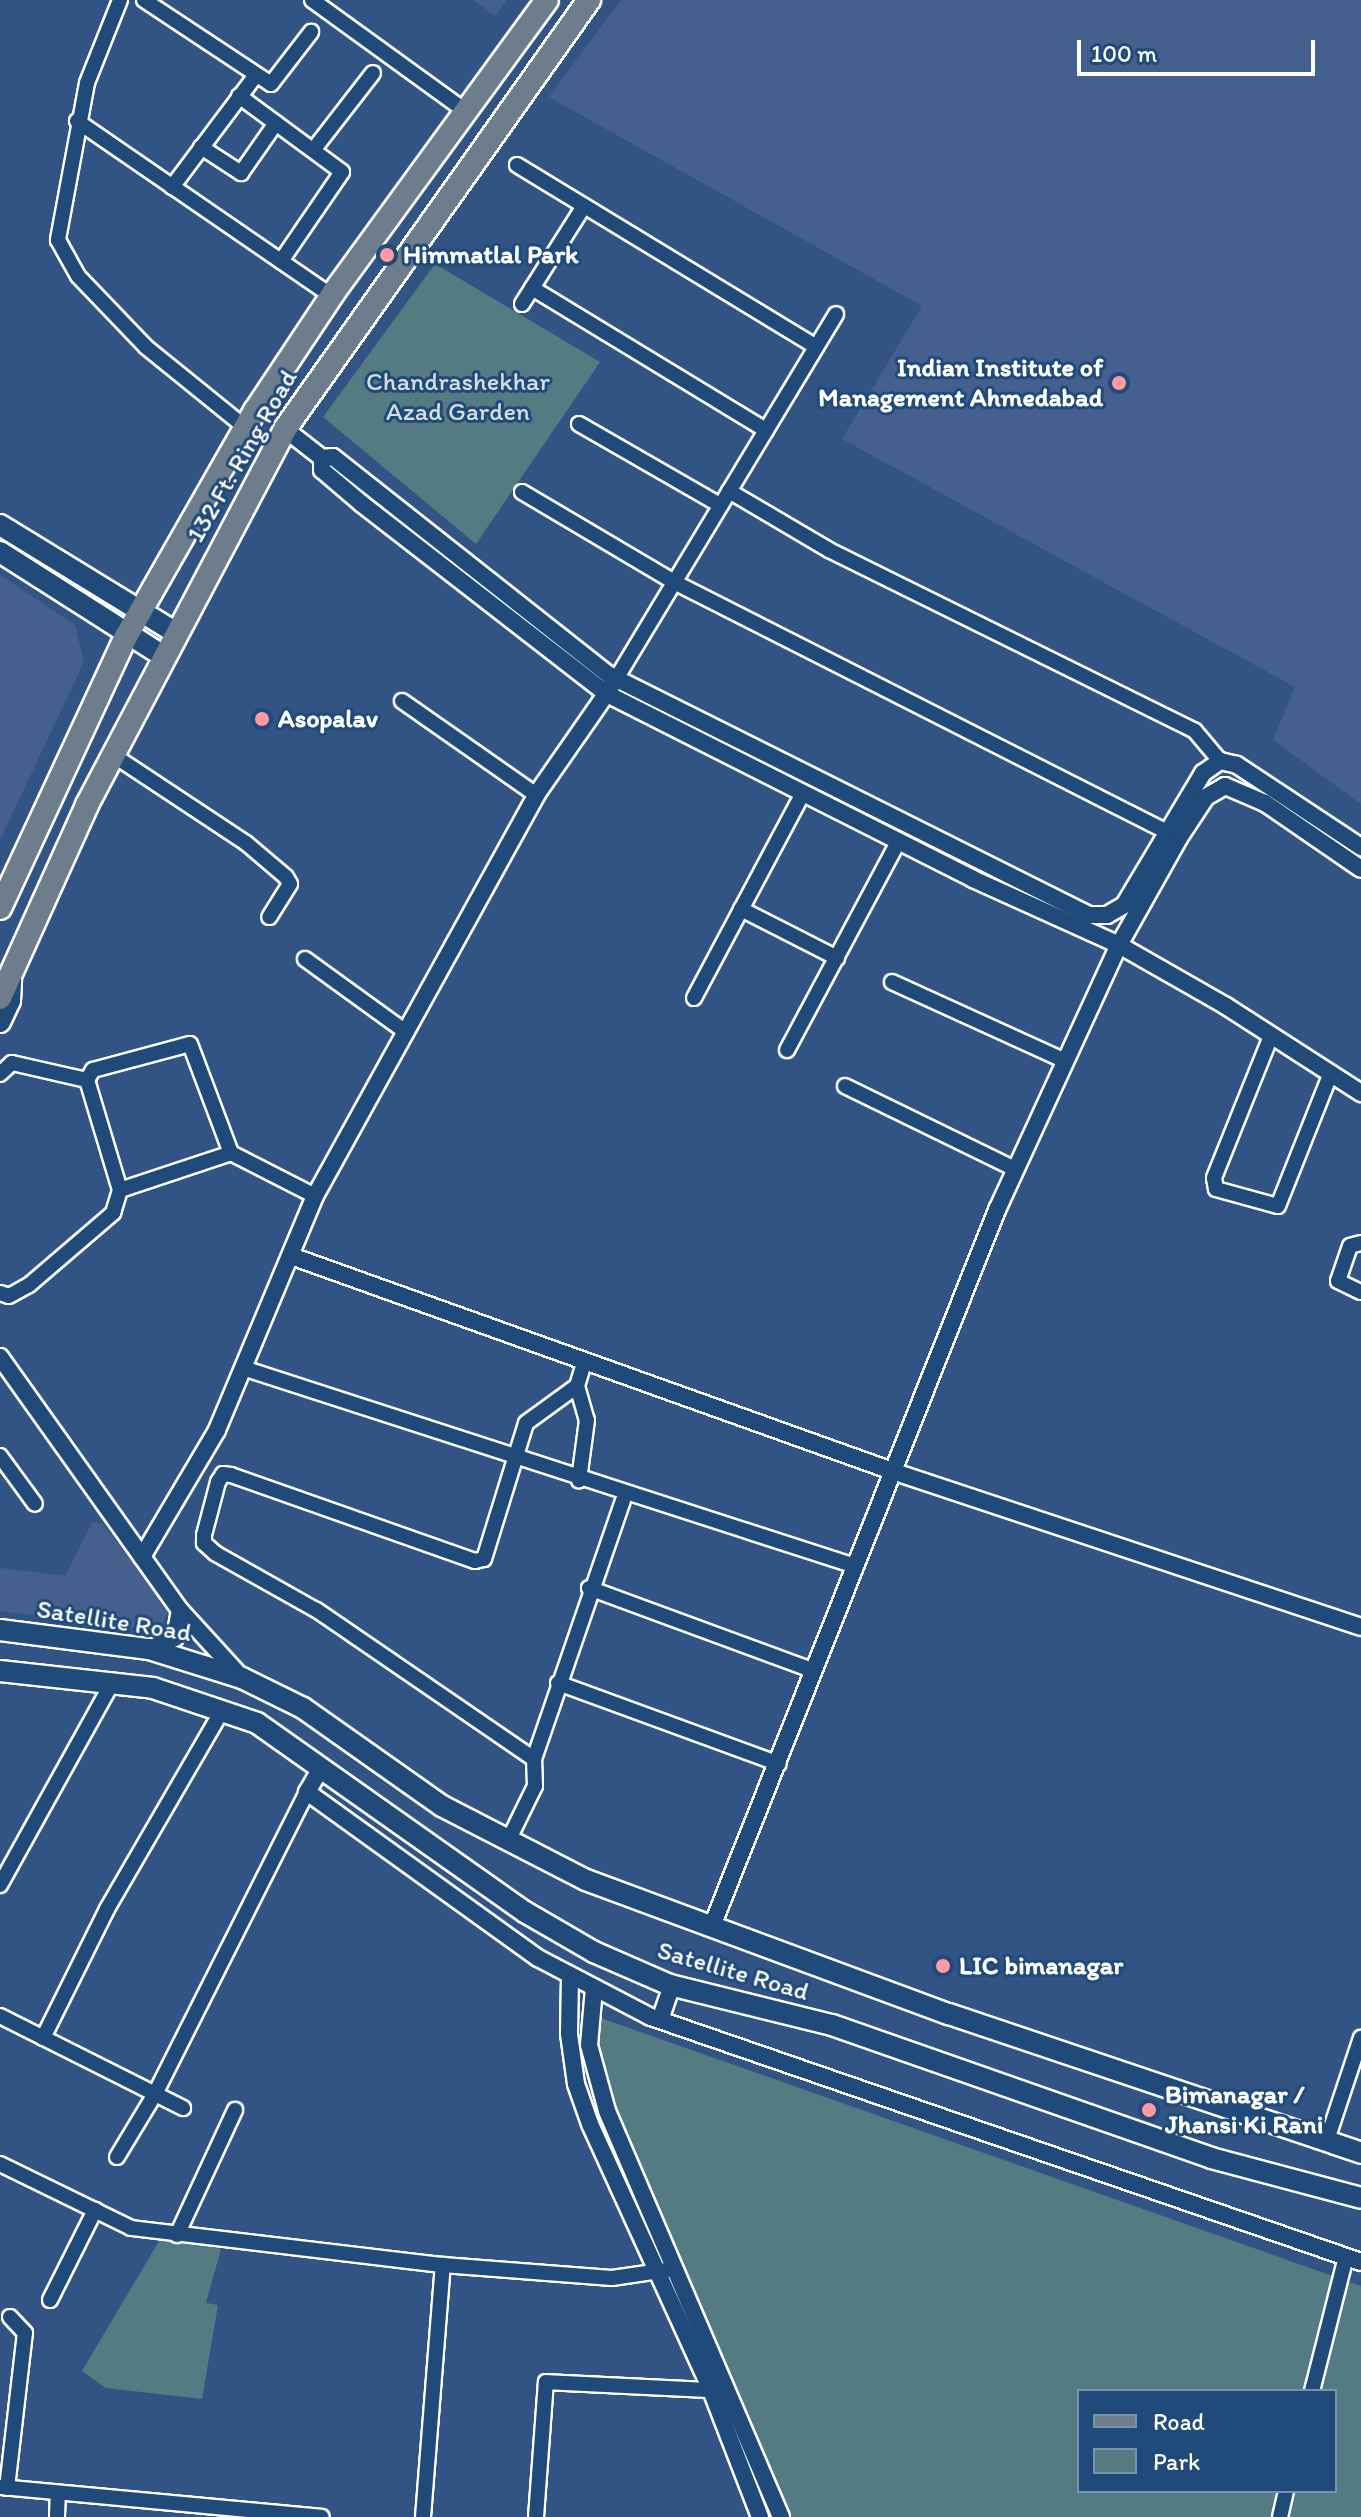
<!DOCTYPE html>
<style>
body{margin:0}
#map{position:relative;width:1361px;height:2517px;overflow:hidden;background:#325484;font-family:Itim,sans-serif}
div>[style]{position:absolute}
.built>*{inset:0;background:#45608e}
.green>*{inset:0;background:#547b81}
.roads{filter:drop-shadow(2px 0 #fff) drop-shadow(-2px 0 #fff) drop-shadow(0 2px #fff) drop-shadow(0 -2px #fff)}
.minor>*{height:14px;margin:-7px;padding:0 7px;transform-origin:7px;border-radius:7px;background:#1f4a7a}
.tertiary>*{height:16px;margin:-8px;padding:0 8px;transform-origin:8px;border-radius:8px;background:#1f4a7a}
.secondary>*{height:20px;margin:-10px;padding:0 10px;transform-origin:10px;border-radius:10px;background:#1f4a7a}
.primary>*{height:22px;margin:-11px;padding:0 11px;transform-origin:11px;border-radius:11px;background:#6d7d8c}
.dots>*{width:22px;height:22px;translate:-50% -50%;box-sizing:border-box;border:4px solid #1f4a7a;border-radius:50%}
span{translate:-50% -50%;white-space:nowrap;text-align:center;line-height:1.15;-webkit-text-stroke:6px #1f4a7a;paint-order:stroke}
.poi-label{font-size:26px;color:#fff;font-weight:700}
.left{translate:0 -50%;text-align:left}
.right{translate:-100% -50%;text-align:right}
.park-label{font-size:26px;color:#d4dee0}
.street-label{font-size:26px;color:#fff}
.legend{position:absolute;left:1077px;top:2389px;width:260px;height:104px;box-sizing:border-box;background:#1f4a7a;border:2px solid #7992af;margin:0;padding:10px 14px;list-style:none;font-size:24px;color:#fff}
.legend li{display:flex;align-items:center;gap:16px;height:40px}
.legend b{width:40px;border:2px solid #7992af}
.scale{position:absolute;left:1077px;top:40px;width:238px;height:36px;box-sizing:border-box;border:4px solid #fff;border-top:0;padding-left:10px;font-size:24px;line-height:28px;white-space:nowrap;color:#fff;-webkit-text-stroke:6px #1f4a7a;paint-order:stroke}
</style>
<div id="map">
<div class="built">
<i style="clip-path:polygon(473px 0,507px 0,495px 16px)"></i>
<i style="clip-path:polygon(621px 0,1361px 0,1361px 804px,1273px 740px,1295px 687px,842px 439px,922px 306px,549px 97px)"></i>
<i style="clip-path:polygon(0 575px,75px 625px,84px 662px,0 840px)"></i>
<i style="clip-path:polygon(92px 1522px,102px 1523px,169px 1609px,159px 1632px,0 1611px,0 1568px,65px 1576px)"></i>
</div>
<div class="green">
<i style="clip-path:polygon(435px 264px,600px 362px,476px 544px,323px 417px)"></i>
<i style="clip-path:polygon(evenodd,581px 2011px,1361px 2286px,1361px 2517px,768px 2517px,748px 2454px,597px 2116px,580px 2053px,581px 2011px,1079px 2391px,1335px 2391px,1335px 2491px,1079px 2491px,1079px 2391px)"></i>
<i style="clip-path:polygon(162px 2236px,221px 2249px,206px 2303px,218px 2305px,202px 2399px,106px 2388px,82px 2371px)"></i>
</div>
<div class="roads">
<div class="minor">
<i style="left:120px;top:0;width:89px;rotate:111.7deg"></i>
<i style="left:87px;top:83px;width:160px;rotate:100.5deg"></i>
<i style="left:58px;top:240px;width:41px;rotate:60.9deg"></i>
<i style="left:78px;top:276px;width:98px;rotate:46.2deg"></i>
<i style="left:146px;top:347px;width:129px;rotate:39deg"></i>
<i style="left:144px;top:0;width:152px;rotate:33.5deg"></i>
<i style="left:271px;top:84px;width:66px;rotate:-52.4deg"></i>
<i style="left:312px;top:0;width:191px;rotate:35.9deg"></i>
<i style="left:239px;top:96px;width:128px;rotate:36.4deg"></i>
<i style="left:342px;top:172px;width:108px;rotate:124.4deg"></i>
<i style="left:77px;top:121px;width:309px;rotate:34.5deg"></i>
<i style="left:201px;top:147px;width:48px;rotate:33deg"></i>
<i style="left:241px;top:173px;width:61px;rotate:-55deg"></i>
<i style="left:314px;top:149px;width:96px;rotate:-52.2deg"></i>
<i style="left:517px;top:165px;width:350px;rotate:31.3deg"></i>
<i style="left:172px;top:187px;width:140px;rotate:-53.1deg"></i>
<i style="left:532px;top:288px;width:274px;rotate:31.3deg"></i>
<i style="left:522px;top:304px;width:116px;rotate:-57.7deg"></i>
<i style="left:579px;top:424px;width:163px;rotate:29.9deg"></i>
<i style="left:729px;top:491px;width:116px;rotate:30.5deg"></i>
<i style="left:829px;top:550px;width:408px;rotate:26.3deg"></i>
<i style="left:1195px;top:731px;width:39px;rotate:50deg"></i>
<i style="left:522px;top:492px;width:177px;rotate:30.6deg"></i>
<i style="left:674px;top:582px;width:553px;rotate:26.89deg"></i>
<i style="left:616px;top:679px;width:426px;rotate:-58.9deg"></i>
<i style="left:402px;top:701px;width:164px;rotate:35deg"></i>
<i style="left:113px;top:755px;width:159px;rotate:33.5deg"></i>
<i style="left:246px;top:843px;width:52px;rotate:40.4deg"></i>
<i style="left:286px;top:877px;width:8px;rotate:60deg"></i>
<i style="left:290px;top:884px;width:39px;rotate:122deg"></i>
<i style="left:741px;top:909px;width:108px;rotate:27deg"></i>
<i style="left:305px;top:959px;width:125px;rotate:35.9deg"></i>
<i style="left:892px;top:982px;width:188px;rotate:24.5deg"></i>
<i style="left:694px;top:998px;width:230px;rotate:-62deg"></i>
<i style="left:1271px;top:1036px;width:153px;rotate:111.9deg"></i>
<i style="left:1214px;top:1178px;width:11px;rotate:80deg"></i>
<i style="left:1216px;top:1189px;width:64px;rotate:15.3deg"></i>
<i style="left:1278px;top:1206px;width:141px;rotate:-68.3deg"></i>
<i style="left:787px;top:1050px;width:236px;rotate:-61.9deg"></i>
<i style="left:0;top:1074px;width:16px;rotate:-43deg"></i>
<i style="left:12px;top:1063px;width:77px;rotate:12.8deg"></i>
<i style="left:845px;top:1086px;width:189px;rotate:26deg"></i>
<i style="left:120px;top:1190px;width:115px;rotate:-106.7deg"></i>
<i style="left:87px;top:1080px;width:12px;rotate:-59deg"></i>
<i style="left:93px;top:1070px;width:100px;rotate:-15deg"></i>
<i style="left:190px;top:1044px;width:116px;rotate:69.4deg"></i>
<i style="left:1361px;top:1243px;width:11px;rotate:165deg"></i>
<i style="left:1350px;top:1246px;width:37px;rotate:109deg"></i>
<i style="left:1338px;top:1281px;width:25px;rotate:26deg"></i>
<i style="left:0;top:1293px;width:9px;rotate:18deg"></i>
<i style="left:9px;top:1296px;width:23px;rotate:-29deg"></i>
<i style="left:29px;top:1285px;width:111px;rotate:-40.6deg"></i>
<i style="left:113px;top:1213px;width:24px;rotate:-73deg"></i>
<i style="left:120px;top:1190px;width:117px;rotate:-18.4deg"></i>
<i style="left:231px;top:1153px;width:94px;rotate:27.1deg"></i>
<i style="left:243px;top:1368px;width:643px;rotate:17.93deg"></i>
<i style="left:577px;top:1386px;width:35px;rotate:74deg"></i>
<i style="left:587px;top:1420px;width:61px;rotate:97.6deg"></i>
<i style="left:0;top:1456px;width:59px;rotate:53.9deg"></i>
<i style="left:589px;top:1588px;width:240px;rotate:20.2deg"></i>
<i style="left:558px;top:1683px;width:235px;rotate:20.1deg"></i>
<i style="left:534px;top:1759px;width:264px;rotate:-145.6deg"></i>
<i style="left:316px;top:1610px;width:116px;rotate:-150.6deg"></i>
<i style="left:215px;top:1553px;width:15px;rotate:-138deg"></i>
<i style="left:204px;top:1543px;width:8px;rotate:-90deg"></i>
<i style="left:204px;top:1535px;width:55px;rotate:-75.2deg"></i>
<i style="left:218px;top:1482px;width:9px;rotate:-58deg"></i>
<i style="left:223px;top:1474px;width:8px;rotate:7deg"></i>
<i style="left:231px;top:1475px;width:259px;rotate:19.4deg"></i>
<i style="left:475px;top:1561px;width:9px;rotate:-13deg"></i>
<i style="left:484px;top:1559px;width:142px;rotate:-72.8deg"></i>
<i style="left:526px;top:1423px;width:63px;rotate:-36deg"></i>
<i style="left:577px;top:1386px;width:24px;rotate:-73deg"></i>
<i style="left:508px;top:1841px;width:61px;rotate:-63.9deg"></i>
<i style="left:535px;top:1786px;width:27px;rotate:-92deg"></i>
<i style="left:534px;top:1759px;width:279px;rotate:-71deg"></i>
<i style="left:0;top:1885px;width:231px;rotate:-61deg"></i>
<i style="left:0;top:2016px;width:205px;rotate:26.7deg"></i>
<i style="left:43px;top:2038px;width:144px;rotate:-63.6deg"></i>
<i style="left:107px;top:1909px;width:231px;rotate:-59.9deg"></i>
<i style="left:1326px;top:2143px;width:111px;rotate:-71.6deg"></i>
<i style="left:117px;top:2157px;width:74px;rotate:-58.9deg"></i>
<i style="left:155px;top:2094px;width:338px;rotate:-63.3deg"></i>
<i style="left:0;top:2164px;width:146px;rotate:26deg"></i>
<i style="left:131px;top:2228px;width:314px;rotate:6.8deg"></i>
<i style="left:177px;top:2235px;width:138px;rotate:-65.1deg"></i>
<i style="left:50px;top:2300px;width:101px;rotate:-63.4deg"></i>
<i style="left:1312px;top:2391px;width:138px;rotate:-75.8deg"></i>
<i style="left:0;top:2487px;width:323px;rotate:5.3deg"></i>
<i style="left:7px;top:2488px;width:156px;rotate:-83.4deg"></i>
<i style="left:25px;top:2333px;width:22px;rotate:-133deg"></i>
<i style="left:57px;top:2517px;width:24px;rotate:-88deg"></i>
<i style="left:423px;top:2517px;width:253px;rotate:-85.5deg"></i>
<i style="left:443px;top:2265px;width:169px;rotate:4.4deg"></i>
<i style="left:612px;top:2278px;width:63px;rotate:-8.3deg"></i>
<i style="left:536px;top:2517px;width:135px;rotate:-85.8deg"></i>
<i style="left:546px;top:2382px;width:165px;rotate:2.8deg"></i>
<i style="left:1280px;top:2517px;width:27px;rotate:-77deg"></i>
</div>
<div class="tertiary">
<i style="left:285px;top:429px;width:47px;rotate:38.1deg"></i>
<i style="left:322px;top:458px;width:11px;rotate:-5deg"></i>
<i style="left:333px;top:457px;width:352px;rotate:38.3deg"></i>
<i style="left:609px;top:675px;width:537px;rotate:26.57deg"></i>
<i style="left:1089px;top:915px;width:18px"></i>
<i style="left:1107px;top:915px;width:20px;rotate:-30deg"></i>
<i style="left:1124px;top:905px;width:154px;rotate:-59.1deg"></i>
<i style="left:1203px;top:773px;width:21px;rotate:-35deg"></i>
<i style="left:1220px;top:761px;width:17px;rotate:13deg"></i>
<i style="left:1237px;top:765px;width:149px;rotate:33.5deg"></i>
<i style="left:322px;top:458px;width:12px;rotate:90deg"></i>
<i style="left:322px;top:470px;width:52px;rotate:40.4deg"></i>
<i style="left:362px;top:504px;width:310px;rotate:37.8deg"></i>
<i style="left:607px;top:694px;width:410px;rotate:26.8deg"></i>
<i style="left:973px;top:879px;width:160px;rotate:24.3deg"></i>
<i style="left:1119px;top:945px;width:123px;rotate:29.7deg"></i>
<i style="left:1226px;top:1006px;width:161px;rotate:32.8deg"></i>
<i style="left:291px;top:1256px;width:638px;rotate:19.68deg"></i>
<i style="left:892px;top:1471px;width:494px;rotate:18.4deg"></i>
<i style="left:0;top:1357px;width:310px;rotate:54.6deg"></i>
<i style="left:180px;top:1610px;width:92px;rotate:47.6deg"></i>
<i style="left:142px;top:1557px;width:147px;rotate:-59.4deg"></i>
<i style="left:217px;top:1430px;width:254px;rotate:-67.3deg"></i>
<i style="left:315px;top:1196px;width:458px;rotate:-61.1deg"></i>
<i style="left:536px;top:795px;width:131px;rotate:-55.2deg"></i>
<i style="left:149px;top:1649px;width:28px;rotate:-23deg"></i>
<i style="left:175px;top:1638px;width:28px;rotate:-80deg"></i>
<i style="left:321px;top:1768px;width:28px;rotate:120deg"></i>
<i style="left:307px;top:1792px;width:284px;rotate:35.7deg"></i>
<i style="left:538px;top:1958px;width:127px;rotate:27.6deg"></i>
<i style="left:651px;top:2017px;width:751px;rotate:19.04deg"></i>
<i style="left:712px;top:1926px;width:771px;rotate:-68.3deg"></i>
<i style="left:997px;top:1210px;width:292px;rotate:-65.3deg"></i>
<i style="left:1119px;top:945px;width:123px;rotate:-60.7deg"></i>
<i style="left:1179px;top:838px;width:49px;rotate:-56.6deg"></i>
<i style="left:1206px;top:797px;width:22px;rotate:-30deg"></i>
<i style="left:1225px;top:786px;width:43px;rotate:23deg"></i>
<i style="left:1265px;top:803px;width:116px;rotate:34.5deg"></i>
<i style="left:570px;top:1976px;width:58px;rotate:91deg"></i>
<i style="left:569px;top:2034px;width:50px;rotate:82deg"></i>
<i style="left:576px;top:2084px;width:42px;rotate:70.7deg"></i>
<i style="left:590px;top:2124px;width:292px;rotate:65.5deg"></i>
<i style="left:711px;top:2390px;width:136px;rotate:68.9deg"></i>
<i style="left:594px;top:1988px;width:57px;rotate:95deg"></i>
<i style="left:589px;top:2045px;width:68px;rotate:74.7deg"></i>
<i style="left:607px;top:2111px;width:442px;rotate:66.8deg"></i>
<i style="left:660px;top:2020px;width:37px;rotate:-71deg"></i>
</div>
<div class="secondary">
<i style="left:0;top:525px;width:206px;rotate:31.5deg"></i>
<i style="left:0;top:552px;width:193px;rotate:32.5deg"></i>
<i style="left:0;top:1022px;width:23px;rotate:-65deg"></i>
<i style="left:10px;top:1001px;width:22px;rotate:-87deg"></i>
<i style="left:0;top:1630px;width:150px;rotate:7.3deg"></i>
<i style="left:149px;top:1649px;width:97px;rotate:17.3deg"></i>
<i style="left:242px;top:1678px;width:68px;rotate:26.2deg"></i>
<i style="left:303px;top:1708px;width:170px;rotate:35.2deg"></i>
<i style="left:442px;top:1806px;width:162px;rotate:27.2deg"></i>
<i style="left:586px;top:1880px;width:387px;rotate:20.3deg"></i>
<i style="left:949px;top:2014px;width:435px;rotate:18.6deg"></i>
<i style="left:0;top:1671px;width:154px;rotate:6.3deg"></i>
<i style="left:153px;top:1688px;width:110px;rotate:18.6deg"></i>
<i style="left:257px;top:1723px;width:328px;rotate:35.2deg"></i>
<i style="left:525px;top:1912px;width:80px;rotate:30.1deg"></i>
<i style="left:594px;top:1952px;width:83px;rotate:23.5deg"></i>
<i style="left:670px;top:1985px;width:167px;rotate:13.9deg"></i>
<i style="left:832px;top:2025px;width:402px;rotate:19.3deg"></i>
<i style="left:1211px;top:2158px;width:155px;rotate:14.9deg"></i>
</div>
<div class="primary">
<i style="left:0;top:908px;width:301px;rotate:-65.1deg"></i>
<i style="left:127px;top:635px;width:258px;rotate:-60.3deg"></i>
<i style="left:255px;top:411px;width:143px;rotate:-56.4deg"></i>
<i style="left:334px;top:292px;width:361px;rotate:-53.9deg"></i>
<i style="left:0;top:998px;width:212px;rotate:-65.7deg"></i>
<i style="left:87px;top:805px;width:425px;rotate:-62.2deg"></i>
<i style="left:285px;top:429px;width:526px;rotate:-54.68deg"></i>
</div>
</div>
<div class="dots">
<i style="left:387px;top:255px;background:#ff9aa2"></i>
<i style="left:1119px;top:383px;background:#ff9aa2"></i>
<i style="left:262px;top:719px;background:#ff9aa2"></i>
<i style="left:943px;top:1966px;background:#ff9aa2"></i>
<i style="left:1149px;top:2110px;background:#ff9aa2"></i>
</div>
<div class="poi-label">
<span class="left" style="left:403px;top:255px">Himmatlal Park</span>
<span class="right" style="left:1103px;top:383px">Indian Institute of<br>Management Ahmedabad</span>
<span class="left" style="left:278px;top:719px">Asopalav</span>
<span class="left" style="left:959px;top:1966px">LIC bimanagar</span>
<span class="left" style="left:1165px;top:2110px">Bimanagar /<br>Jhansi Ki Rani</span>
</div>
<div class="park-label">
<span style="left:458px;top:397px">Chandrashekhar<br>Azad Garden</span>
</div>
<div class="street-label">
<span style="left:242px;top:456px;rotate:-60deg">132 Ft. Ring Road</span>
<span style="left:114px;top:1621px;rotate:9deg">Satellite Road</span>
<span style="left:733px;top:1971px;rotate:16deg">Satellite Road</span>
</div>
<ul class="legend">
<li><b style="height:10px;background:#6d7d8c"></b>Road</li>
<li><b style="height:22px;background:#547b81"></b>Park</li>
</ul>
<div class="scale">100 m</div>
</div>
